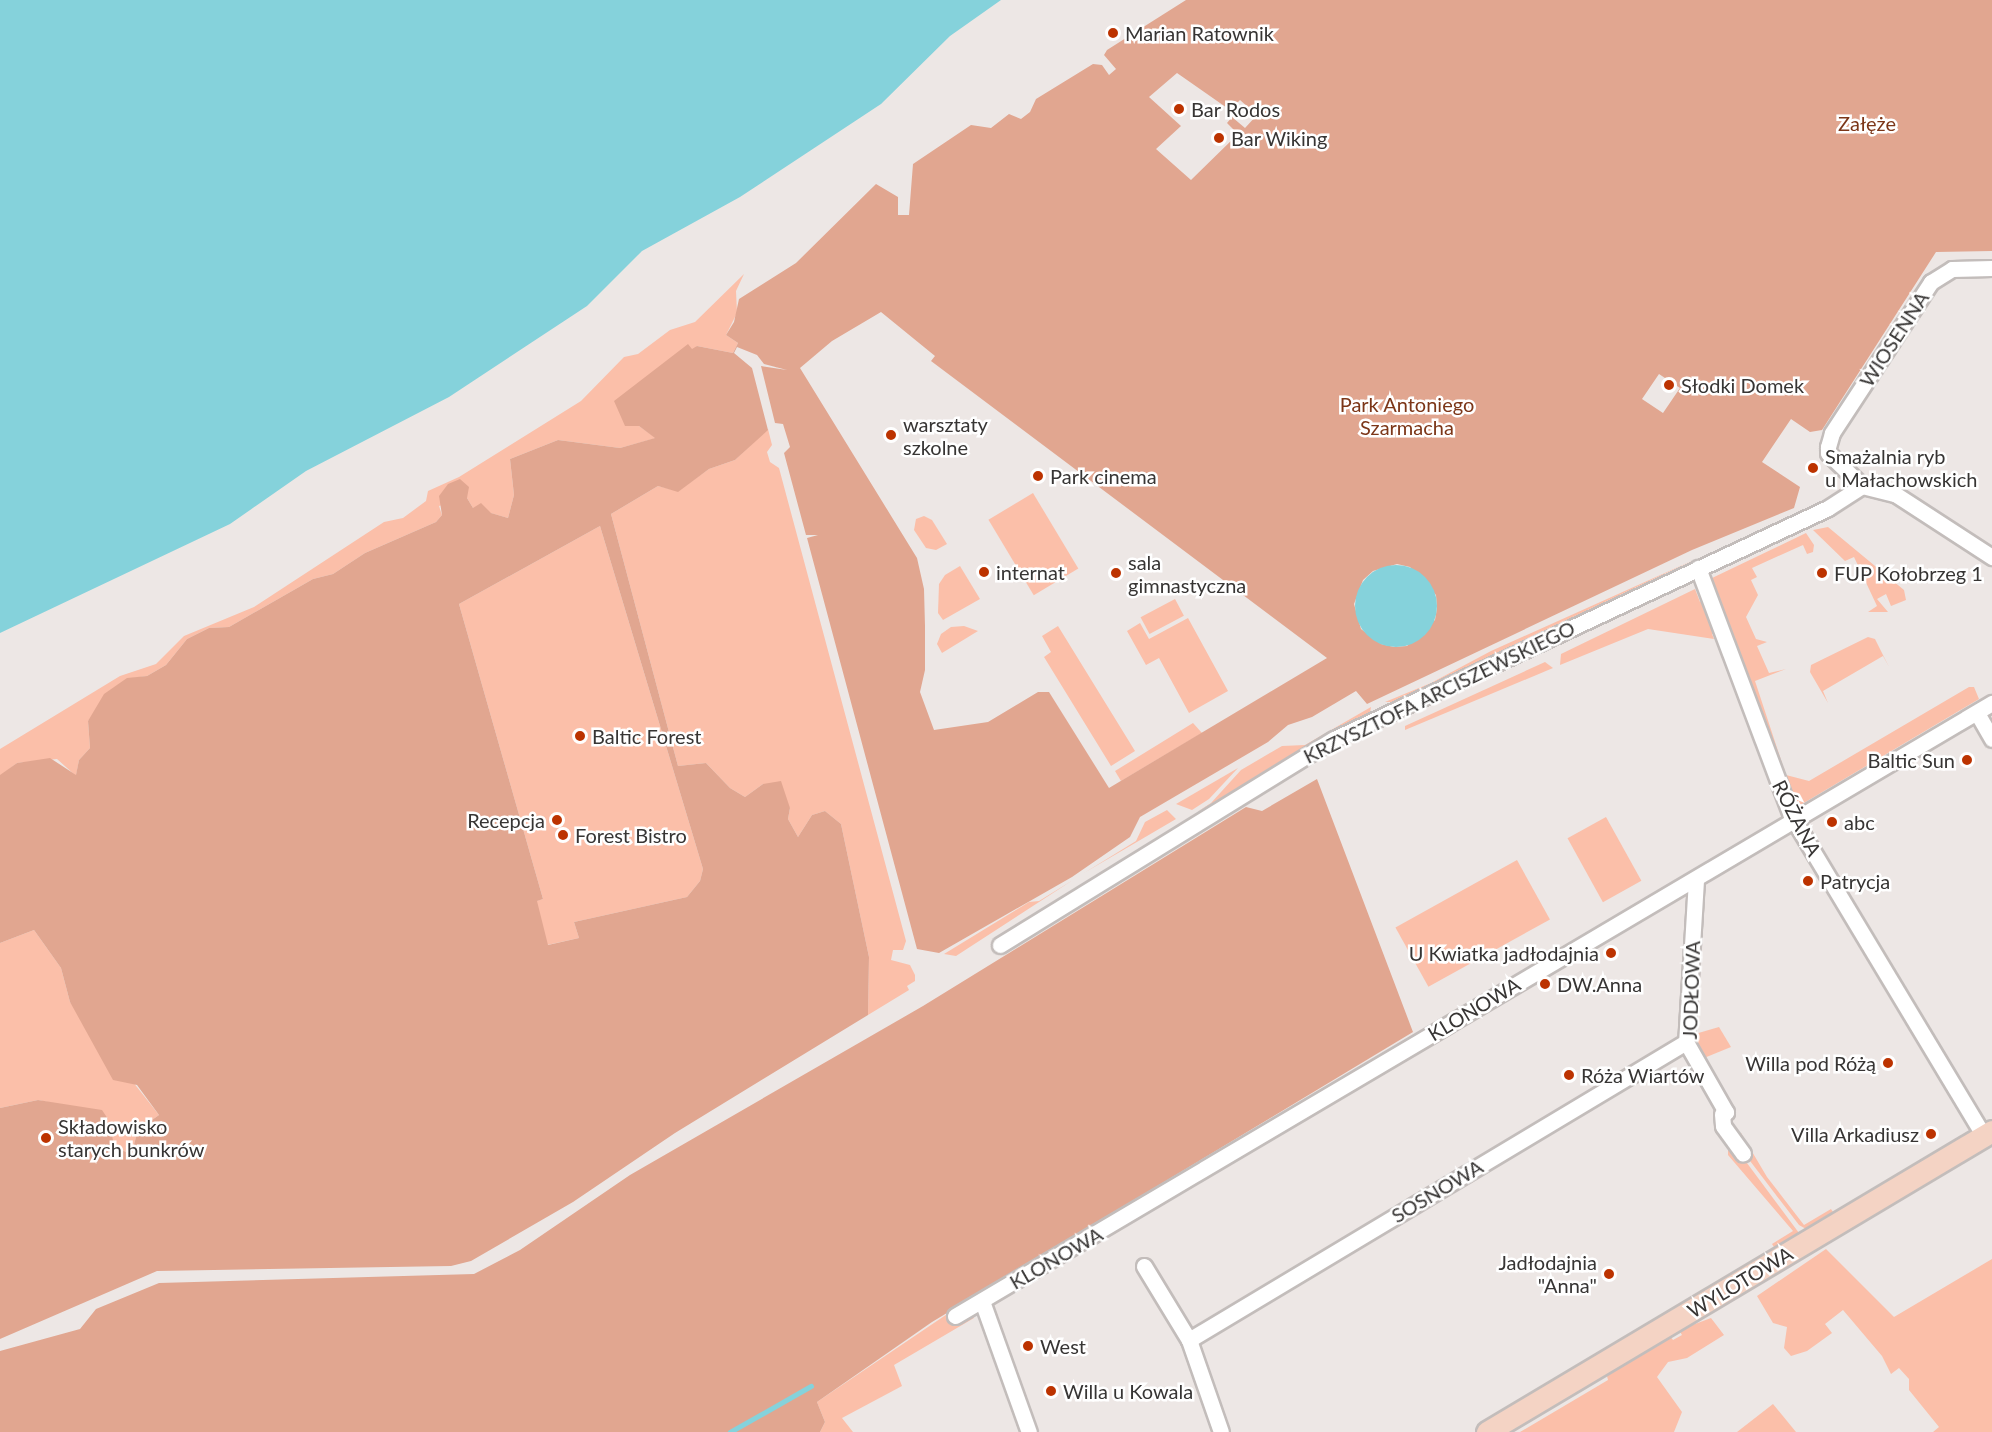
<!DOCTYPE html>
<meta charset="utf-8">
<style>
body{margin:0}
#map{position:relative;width:1992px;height:1432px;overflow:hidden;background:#ede7e5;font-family:Lato,sans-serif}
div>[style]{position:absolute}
.green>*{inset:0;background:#fbbfa9;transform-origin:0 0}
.forest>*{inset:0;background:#e1a690}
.water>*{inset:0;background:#85d2db}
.round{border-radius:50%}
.stream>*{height:4.5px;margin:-2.25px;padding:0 2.25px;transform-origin:2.25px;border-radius:2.25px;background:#85d2db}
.roads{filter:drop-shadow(2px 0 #c3bdbb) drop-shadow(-2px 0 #c3bdbb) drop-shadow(0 2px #c3bdbb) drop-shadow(0 -2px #c3bdbb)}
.street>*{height:15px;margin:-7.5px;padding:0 7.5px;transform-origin:7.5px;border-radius:7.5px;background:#fff}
.secondary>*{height:21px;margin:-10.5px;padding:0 10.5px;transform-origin:10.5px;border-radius:10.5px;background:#f4d3c4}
.dots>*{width:16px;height:16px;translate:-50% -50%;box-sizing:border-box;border:3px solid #fff;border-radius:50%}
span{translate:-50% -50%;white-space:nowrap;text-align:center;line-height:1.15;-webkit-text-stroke:5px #fff;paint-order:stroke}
.poi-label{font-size:20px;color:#373534}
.left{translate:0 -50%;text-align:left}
.right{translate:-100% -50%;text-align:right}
.park-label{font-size:20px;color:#7c3618}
.street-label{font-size:20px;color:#373534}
</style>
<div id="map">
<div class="green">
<i style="clip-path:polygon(744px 274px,736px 291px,737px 313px,726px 335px,738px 343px,733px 353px,697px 346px,639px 426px,656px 438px,620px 448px,558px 440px,510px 459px,514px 495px,508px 518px,473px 508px,467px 498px,439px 506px,442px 515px,436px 522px,365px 553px,333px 574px,313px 579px,229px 627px,209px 628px,187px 639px,166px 665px,147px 676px,127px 679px,88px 721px,90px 748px,79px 760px,76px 776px,57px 759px,17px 763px,0 776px,0 749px,120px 676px,156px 664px,184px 636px,254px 607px,384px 522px,403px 518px,426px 501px,428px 491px,459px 477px,581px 401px,624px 357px,638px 354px,670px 330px,695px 322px)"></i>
<i style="clip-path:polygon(768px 429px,772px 445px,767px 452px,770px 462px,779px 468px,906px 941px,903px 950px,893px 950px,891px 960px,910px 965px,915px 975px,915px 981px,907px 986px,909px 990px,868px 1015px,869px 957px,841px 824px,825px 811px,812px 815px,798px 837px,788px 819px,790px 808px,763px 784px,745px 797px,730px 788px,706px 763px,678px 766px,611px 514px,658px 486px,678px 491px,709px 469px,735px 460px)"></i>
<i style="left:1033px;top:493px;width:88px;height:52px;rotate:59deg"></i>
<i style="clip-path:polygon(924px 516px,932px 520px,947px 544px,936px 550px,926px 548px,914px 530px,916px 519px)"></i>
<i style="clip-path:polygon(600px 526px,703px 869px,700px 881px,687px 897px,574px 922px,579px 938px,547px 945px,536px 901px,543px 899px,459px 604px)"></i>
<i style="clip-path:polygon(1828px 527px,1904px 590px,1906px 600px,1891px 606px,1886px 594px,1877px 599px,1888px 612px,1868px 612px,1877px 606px,1854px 557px,1845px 561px,1813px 530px)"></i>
<i style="clip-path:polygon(1806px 533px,1814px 545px,1813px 552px,1807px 554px,1803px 545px,1752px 568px,1757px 577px,1751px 580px,1758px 595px,1746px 617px,1756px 639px,1767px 642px,1757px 646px,1769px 673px,1786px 669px,1755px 681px,1783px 766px,1777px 768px,1710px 579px)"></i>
<i style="clip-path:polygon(1696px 559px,1393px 702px,1385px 702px,1431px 683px,1491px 651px)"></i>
<i style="clip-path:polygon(960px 566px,980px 599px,943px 620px,938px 613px,939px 584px,945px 575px)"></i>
<i style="clip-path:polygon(1695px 589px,1700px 602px,1705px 600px,1717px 632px,1712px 634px,1714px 639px,1648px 629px,1560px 665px,1561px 654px)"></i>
<i style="left:1175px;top:599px;width:19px;height:39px;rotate:62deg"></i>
<i style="clip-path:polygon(1188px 618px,1228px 691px,1189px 713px,1159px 658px,1146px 665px,1127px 631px,1140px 623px,1149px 639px)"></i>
<i style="clip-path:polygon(964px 626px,978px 631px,942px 653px,937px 644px,941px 634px,951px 627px)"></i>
<i style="clip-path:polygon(1058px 626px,1135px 751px,1111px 766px,1044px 657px,1051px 652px,1042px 636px)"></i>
<i style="clip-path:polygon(1868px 637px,1875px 639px,1889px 667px,1883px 656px,1823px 691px,1828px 703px,1810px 672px,1811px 665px)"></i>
<i style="clip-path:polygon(1545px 662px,1553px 668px,1405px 730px,1405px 726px)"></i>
<i style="clip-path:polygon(1969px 687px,1974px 687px,1979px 699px,1797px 807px,1793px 805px,1778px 770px,1784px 768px,1786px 775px,1809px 781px)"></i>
<i style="clip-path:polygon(1371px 707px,1370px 713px,1197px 812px,1211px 803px,1241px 770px,1282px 746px,1305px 745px)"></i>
<i style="clip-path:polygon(1193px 723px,1202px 733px,1121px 781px,1115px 771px)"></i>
<i style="clip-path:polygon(1238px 768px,1209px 799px,1192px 810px,1176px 804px)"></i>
<i style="clip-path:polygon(1167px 810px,1176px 819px,1084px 873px,1136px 841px,1145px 822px)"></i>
<i style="left:1606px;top:817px;width:73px;height:44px;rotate:61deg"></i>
<i style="left:1517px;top:860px;width:68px;height:139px;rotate:61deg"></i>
<i style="clip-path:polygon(1073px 880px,956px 956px,944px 954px,1029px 902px,1039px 901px)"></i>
<i style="clip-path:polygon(34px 930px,61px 968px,70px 1002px,159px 1115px,138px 1130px,133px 1148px,126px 1152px,114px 1146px,100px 1126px,57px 1104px,38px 1100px,0 1108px,0 943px)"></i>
<i style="clip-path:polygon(1719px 1027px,1731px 1047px,1704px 1058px,1695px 1044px,1695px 1034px)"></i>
<i style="clip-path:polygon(1741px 1133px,1767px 1177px,1804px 1225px,1831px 1209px,1833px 1212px,1806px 1229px,1799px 1225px,1744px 1153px,1736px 1135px)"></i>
<i style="clip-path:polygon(1728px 1144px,1741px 1155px,1799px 1233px,1774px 1247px,1772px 1244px,1793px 1231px,1728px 1155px)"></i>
<i style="clip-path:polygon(1826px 1249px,1894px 1317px,1992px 1259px,1992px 1432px,1933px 1432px,1939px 1427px,1909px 1390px,1909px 1379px,1899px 1368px,1891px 1374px,1882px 1356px,1843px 1310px,1825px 1324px,1832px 1333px,1807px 1351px,1791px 1356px,1784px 1348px,1787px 1327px,1773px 1323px,1757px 1296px)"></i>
<i style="clip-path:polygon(968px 1300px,974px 1318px,894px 1365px,902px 1386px,842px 1418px,853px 1432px,820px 1432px,825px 1422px,817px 1402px)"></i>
<i style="clip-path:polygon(1711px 1318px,1724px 1335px,1687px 1358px,1668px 1362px,1657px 1377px,1682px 1412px,1674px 1432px,1520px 1432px,1608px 1380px,1607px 1376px,1670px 1336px,1673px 1340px,1682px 1335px,1679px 1330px)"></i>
<i style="clip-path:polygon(1773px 1404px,1796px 1432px,1737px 1432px)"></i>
</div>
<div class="forest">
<i style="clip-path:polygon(evenodd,1186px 0,1992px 0,1992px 251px,1936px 252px,1822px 430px,1810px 432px,1791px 419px,1762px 462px,1800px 487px,1794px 508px,1692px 550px,1367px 704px,1356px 691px,1312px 717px,1288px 725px,1268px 742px,1140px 817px,1130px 837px,1072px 877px,939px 953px,917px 949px,807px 538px,818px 535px,806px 535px,784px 453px,790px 447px,783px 424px,775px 423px,761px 366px,787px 370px,764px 364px,757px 355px,737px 347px,734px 353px,752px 368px,768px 430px,735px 460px,709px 469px,678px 492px,658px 486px,611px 514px,678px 766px,706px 763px,730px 788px,745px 797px,763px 784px,781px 781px,790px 808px,788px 819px,798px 837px,812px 815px,825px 811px,841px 824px,869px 957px,868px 1015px,675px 1133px,573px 1202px,471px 1261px,451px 1266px,157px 1271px,0 1339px,0 1108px,38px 1100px,102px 1110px,108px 1119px,100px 1126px,102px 1133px,112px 1135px,114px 1146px,126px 1152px,133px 1148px,138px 1130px,159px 1115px,137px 1085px,113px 1080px,70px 1002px,61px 968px,34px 930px,0 943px,0 775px,17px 763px,50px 758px,76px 775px,79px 760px,90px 748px,88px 721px,104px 694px,127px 678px,147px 676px,166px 665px,187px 639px,209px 628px,229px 627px,313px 579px,333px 574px,365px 553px,436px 522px,442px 515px,439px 496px,448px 484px,460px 479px,469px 487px,467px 498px,473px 508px,481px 503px,491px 513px,508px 518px,514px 495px,510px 459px,558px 440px,620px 448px,655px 438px,639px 426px,625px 426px,614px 401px,688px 344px,692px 349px,697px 346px,733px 353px,738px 343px,726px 335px,734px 322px,739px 299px,796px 263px,876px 184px,898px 197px,898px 215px,909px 215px,913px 164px,971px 125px,991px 128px,1009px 114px,1021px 119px,1030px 112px,1036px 99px,1093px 64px,1102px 65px,1109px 75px,1116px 69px,1104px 55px,1107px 50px,1186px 0,1177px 73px,1230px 110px,1240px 100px,1257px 115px,1245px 128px,1232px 117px,1227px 123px,1238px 134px,1191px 180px,1156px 149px,1181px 126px,1149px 97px,1177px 73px,1186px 0,881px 312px,935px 356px,931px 361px,1327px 658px,1109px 788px,1049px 692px,1038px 692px,988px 722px,934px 730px,920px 692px,925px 670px,925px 626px,924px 589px,917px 558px,800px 368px,832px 341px,881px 312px,1186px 0,1659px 374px,1680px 388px,1663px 413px,1642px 399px,1659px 374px,1186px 0,600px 526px,703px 869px,700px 881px,687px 897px,574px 922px,579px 938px,548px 945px,537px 901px,543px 899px,459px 604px,600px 526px,1186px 0,1397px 564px,1410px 567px,1436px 595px,1437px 608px,1435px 620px,1407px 646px,1394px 647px,1381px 644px,1361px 629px,1354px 604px,1363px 580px,1373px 571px,1397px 564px)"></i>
<i style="clip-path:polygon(1317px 779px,1413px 1032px,932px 1322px,817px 1402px,825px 1422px,820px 1432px,0 1432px,0 1351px,80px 1329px,96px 1309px,159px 1283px,474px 1274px,520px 1250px,630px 1175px,923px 1006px,1246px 807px,1262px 811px)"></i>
</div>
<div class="water">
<i style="clip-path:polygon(0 0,1001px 0,950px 36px,881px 104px,740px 197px,642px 251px,587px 306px,449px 397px,306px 471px,230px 524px,0 633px)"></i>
<i class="round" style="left:1355px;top:565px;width:82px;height:82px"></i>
</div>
<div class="stream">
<i style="left:730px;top:1432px;width:93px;rotate:-29.6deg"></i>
</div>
<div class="roads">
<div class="street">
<i style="left:1992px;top:268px;width:40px;rotate:178.6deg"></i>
<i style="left:1952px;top:269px;width:25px;rotate:148deg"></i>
<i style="left:1931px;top:282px;width:181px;rotate:123.3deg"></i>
<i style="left:1832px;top:433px;width:15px;rotate:106deg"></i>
<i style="left:1828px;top:447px;width:6px;rotate:90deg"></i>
<i style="left:1828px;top:453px;width:47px;rotate:44.1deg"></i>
<i style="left:1862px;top:486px;width:34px;rotate:14deg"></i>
<i style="left:1895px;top:494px;width:116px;rotate:33deg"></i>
<i style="left:1698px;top:568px;width:264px;rotate:69.4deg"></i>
<i style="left:1791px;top:815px;width:375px;rotate:59deg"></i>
<i style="left:1977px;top:713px;width:30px;rotate:60deg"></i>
<i style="left:1696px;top:880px;width:162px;rotate:93.5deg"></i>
<i style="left:1686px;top:1042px;width:81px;rotate:60.3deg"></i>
<i style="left:1726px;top:1112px;width:4px;rotate:153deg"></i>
<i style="left:1722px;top:1114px;width:12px;rotate:85deg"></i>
<i style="left:1723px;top:1126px;width:34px;rotate:54deg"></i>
<i style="left:1000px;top:945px;width:392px;rotate:-31.7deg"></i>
<i style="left:1334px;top:739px;width:545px;rotate:-25.06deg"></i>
<i style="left:1828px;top:508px;width:40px;rotate:-32.9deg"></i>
<i style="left:1144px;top:1266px;width:87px;rotate:58.7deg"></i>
<i style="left:1189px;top:1340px;width:97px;rotate:70.8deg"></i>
<i style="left:982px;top:1301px;width:139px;rotate:70.3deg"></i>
<i style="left:955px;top:1316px;width:1205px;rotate:-30.59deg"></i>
<i style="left:1189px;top:1340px;width:579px;rotate:-30.95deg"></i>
</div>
<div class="secondary">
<i style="left:1487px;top:1432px;width:588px;rotate:-30.8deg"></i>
</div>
</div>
<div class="dots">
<i style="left:1113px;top:33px;background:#bc3300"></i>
<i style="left:1179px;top:109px;background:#bc3300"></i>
<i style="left:1219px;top:138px;background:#bc3300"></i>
<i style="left:1669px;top:385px;background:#bc3300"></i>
<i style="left:891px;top:435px;background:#bc3300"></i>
<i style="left:1813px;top:468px;background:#bc3300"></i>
<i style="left:1038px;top:476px;background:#bc3300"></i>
<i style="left:984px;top:572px;background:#bc3300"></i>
<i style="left:1116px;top:573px;background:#bc3300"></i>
<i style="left:1822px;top:573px;background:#bc3300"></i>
<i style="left:580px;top:736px;background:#bc3300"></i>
<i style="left:1967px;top:760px;background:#bc3300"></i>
<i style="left:557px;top:820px;background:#bc3300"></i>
<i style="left:1832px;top:822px;background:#bc3300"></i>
<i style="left:563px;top:835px;background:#bc3300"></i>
<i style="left:1808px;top:881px;background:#bc3300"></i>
<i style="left:1611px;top:953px;background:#bc3300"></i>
<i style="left:1545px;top:984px;background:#bc3300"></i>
<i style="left:1888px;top:1063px;background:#bc3300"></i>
<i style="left:1569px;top:1075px;background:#bc3300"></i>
<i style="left:1931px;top:1134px;background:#bc3300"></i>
<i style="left:46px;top:1138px;background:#bc3300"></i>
<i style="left:1609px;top:1274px;background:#bc3300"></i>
<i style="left:1028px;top:1346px;background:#bc3300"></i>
<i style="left:1051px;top:1391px;background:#bc3300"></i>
</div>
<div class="poi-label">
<span class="left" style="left:1125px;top:33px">Marian Ratownik</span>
<span class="left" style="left:1191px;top:109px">Bar Rodos</span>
<span class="left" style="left:1231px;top:138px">Bar Wiking</span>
<span class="left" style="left:1681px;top:385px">Słodki Domek</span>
<span class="left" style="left:903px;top:436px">warsztaty<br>szkolne</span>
<span class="left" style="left:1825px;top:468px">Smażalnia ryb<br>u Małachowskich</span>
<span class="left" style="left:1050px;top:476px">Park cinema</span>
<span class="left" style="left:1128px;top:574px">sala<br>gimnastyczna</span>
<span class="left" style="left:996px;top:572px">internat</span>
<span class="left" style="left:1834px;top:573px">FUP Kołobrzeg 1</span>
<span class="left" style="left:592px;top:736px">Baltic Forest</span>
<span class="right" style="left:1955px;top:760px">Baltic Sun</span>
<span class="right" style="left:545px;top:820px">Recepcja</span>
<span class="left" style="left:1844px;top:822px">abc</span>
<span class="left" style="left:575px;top:835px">Forest Bistro</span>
<span class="left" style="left:1820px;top:881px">Patrycja</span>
<span class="right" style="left:1599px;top:953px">U Kwiatka jadłodajnia</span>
<span class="left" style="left:1557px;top:984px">DW.Anna</span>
<span class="right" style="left:1876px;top:1063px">Willa pod Różą</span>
<span class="left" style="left:1581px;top:1075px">Róża Wiartów</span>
<span class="left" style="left:58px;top:1138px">Składowisko<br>starych bunkrów</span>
<span class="right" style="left:1919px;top:1134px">Villa Arkadiusz</span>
<span class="right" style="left:1597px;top:1274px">Jadłodajnia<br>"Anna"</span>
<span class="left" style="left:1040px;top:1346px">West</span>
<span class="left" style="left:1063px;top:1391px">Willa u Kowala</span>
</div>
<div class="park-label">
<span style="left:1867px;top:123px">Załęże</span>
<span style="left:1407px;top:416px">Park Antoniego<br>Szarmacha</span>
</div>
<div class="street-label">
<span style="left:1894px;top:339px;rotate:-57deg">WIOSENNA</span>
<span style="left:1439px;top:692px;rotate:-26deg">KRZYSZTOFA ARCISZEWSKIEGO</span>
<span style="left:1797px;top:818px;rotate:63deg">RÓŻANA</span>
<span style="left:1691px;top:990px;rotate:-88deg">JODŁOWA</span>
<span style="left:1474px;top:1009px;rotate:-31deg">KLONOWA</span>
<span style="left:1437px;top:1191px;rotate:-31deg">SOSNOWA</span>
<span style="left:1056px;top:1258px;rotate:-30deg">KLONOWA</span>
<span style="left:1740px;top:1282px;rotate:-31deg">WYLOTOWA</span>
</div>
</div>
